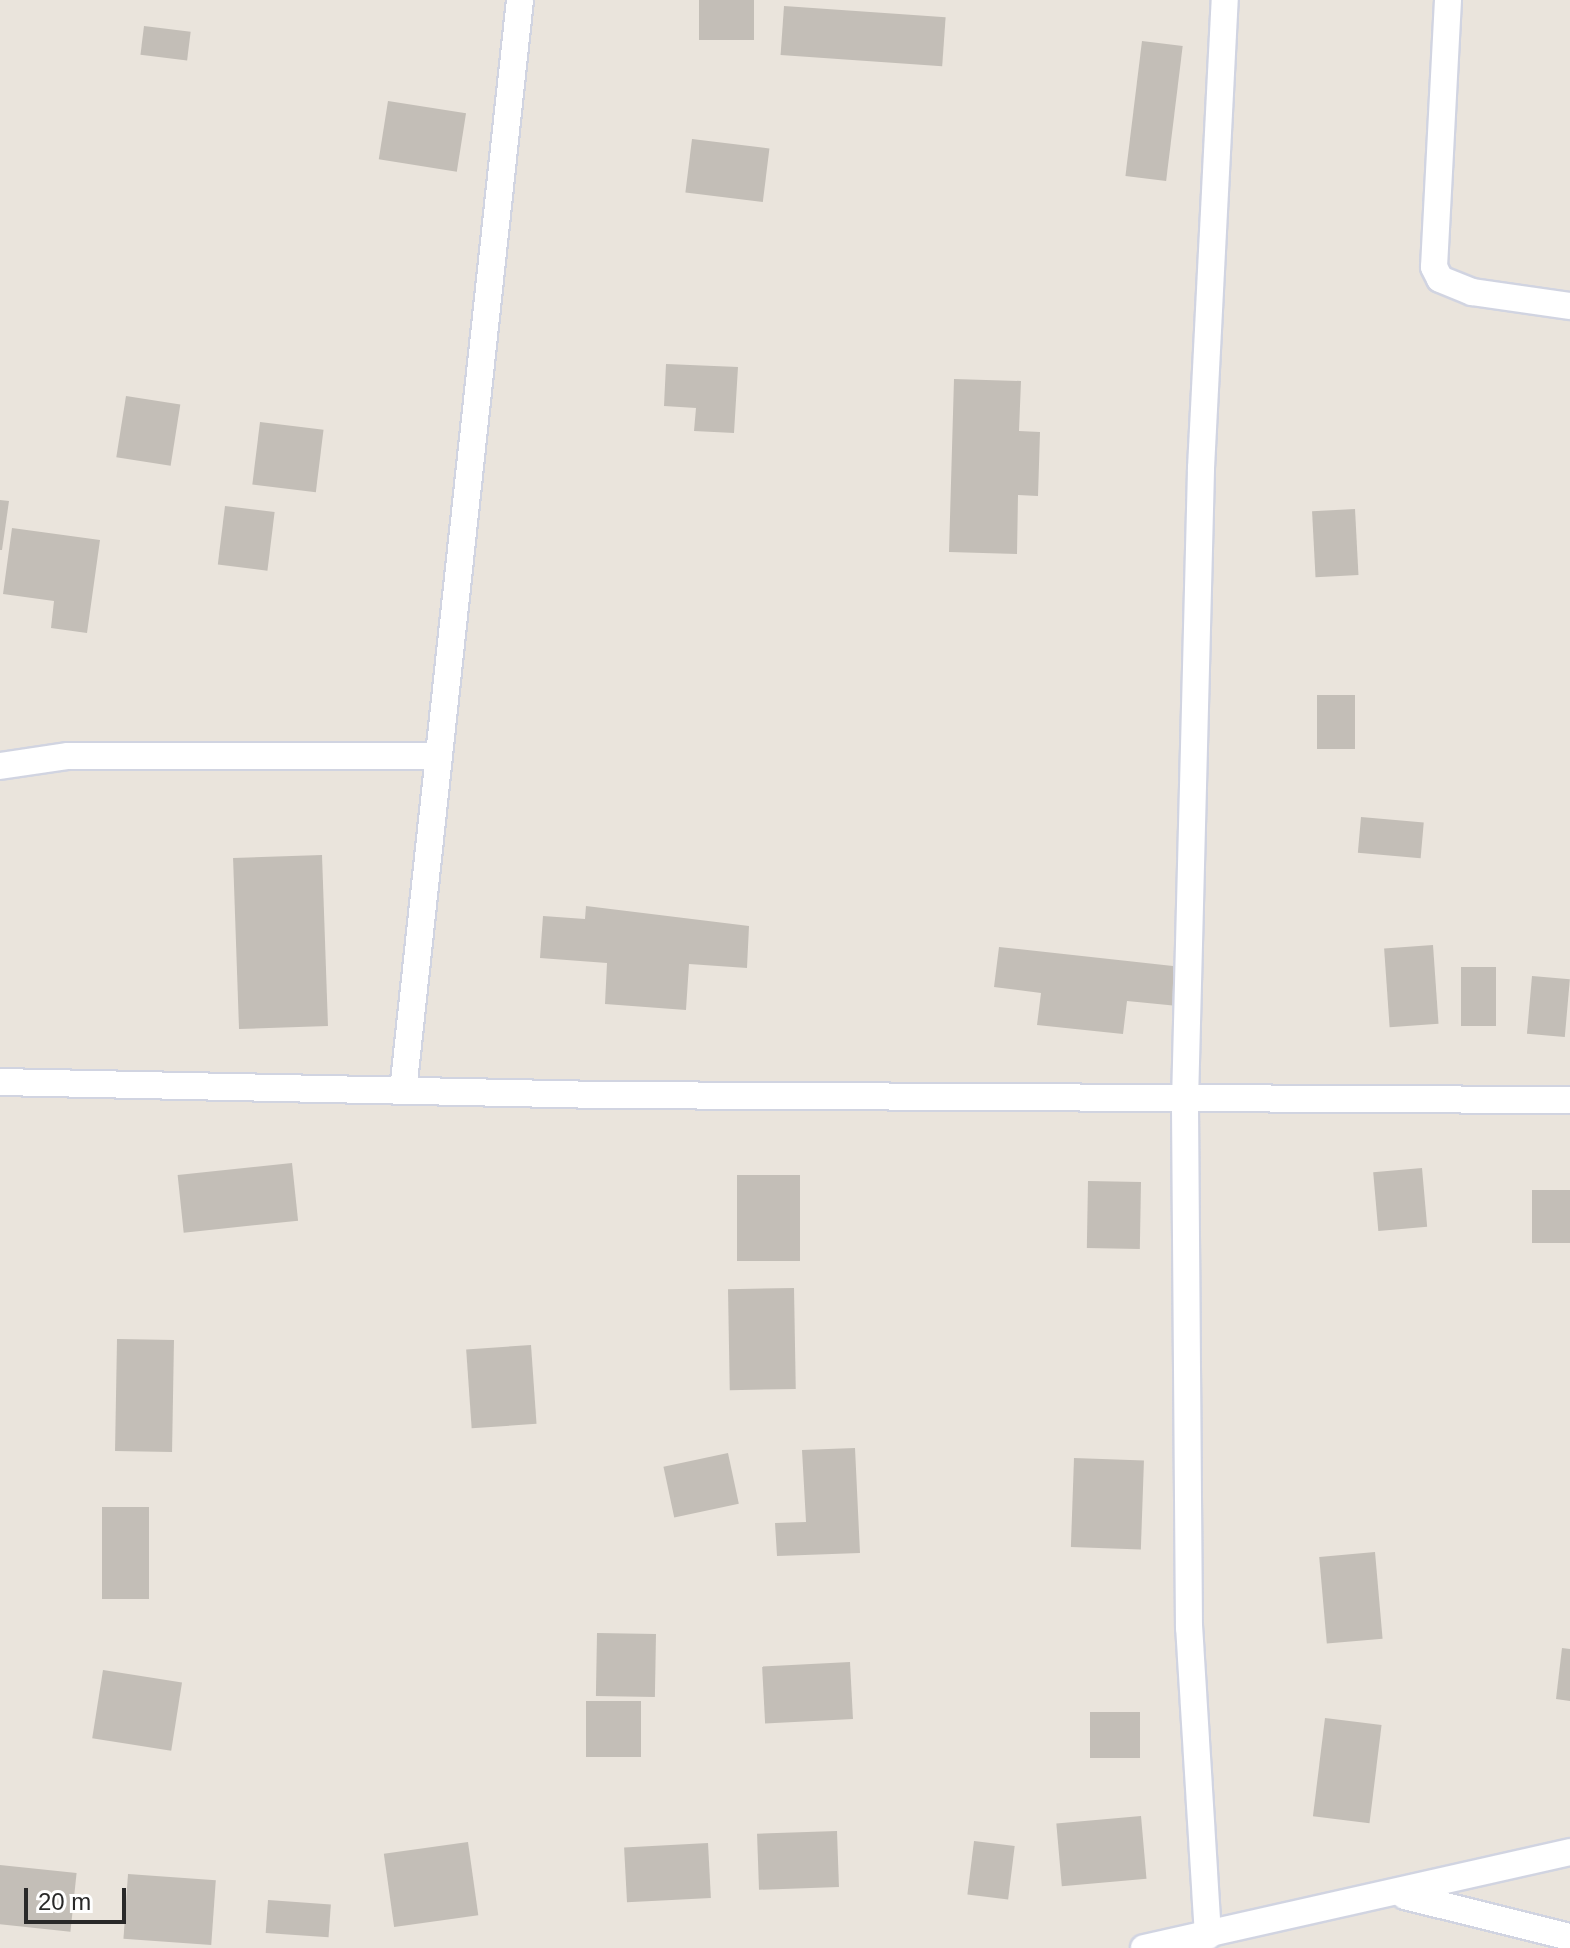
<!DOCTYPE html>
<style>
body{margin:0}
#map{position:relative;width:1570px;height:1948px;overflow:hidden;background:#eae4dc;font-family:Arial,sans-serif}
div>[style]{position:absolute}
.building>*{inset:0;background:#c3beb7;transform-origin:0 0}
.roads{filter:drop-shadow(2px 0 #d1d4e1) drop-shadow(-2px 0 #d1d4e1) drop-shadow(0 2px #d1d4e1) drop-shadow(0 -2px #d1d4e1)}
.street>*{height:26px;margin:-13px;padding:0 13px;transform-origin:13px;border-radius:13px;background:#fff}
span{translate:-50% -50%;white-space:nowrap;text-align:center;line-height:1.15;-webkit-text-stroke:6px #fff;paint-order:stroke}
.scale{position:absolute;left:24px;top:1888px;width:102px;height:36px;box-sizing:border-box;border:4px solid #292929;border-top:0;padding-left:10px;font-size:24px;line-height:28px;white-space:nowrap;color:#292929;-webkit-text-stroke:6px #fff;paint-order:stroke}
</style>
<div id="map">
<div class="building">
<i style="left:699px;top:0;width:55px;height:40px"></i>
<i style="left:784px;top:6px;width:162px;height:49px;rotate:4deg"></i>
<i style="left:144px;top:26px;width:47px;height:29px;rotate:7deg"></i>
<i style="left:1142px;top:41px;width:41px;height:136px;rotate:7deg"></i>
<i style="left:388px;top:101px;width:79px;height:59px;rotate:9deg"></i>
<i style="left:692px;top:139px;width:78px;height:54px;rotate:7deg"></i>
<i style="clip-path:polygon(666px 364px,738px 367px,734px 433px,694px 431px,696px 408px,664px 406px)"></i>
<i style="clip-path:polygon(954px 379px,1021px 381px,1019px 431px,1040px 432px,1038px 496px,1018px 495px,1017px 554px,949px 552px)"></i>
<i style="left:126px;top:396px;width:55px;height:62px;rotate:9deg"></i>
<i style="left:260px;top:422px;width:64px;height:63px;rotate:7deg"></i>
<i style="clip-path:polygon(0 500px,9px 501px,2px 550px,0 550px)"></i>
<i style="left:225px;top:506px;width:50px;height:59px;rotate:7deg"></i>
<i style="left:1355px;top:509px;width:66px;height:43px;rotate:87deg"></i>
<i style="clip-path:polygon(12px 528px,100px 540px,87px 633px,51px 628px,54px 601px,3px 594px)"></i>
<i style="left:1317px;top:695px;width:38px;height:54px"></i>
<i style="left:1361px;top:817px;width:63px;height:36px;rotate:5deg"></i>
<i style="left:322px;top:855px;width:171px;height:89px;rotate:88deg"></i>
<i style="clip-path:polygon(586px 906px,749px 926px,747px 968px,689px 964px,686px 1010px,605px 1004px,607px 963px,540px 958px,543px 916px,585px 919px)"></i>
<i style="left:1433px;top:945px;width:79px;height:49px;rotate:86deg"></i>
<i style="clip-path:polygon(999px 947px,1182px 967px,1178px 1006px,1127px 1001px,1123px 1034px,1037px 1025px,1041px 993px,994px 987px)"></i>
<i style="left:1461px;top:967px;width:35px;height:59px"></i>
<i style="left:1532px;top:976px;width:38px;height:58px;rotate:5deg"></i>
<i style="left:292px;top:1163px;width:58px;height:115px;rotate:84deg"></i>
<i style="left:1422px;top:1168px;width:59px;height:49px;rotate:85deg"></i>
<i style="left:737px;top:1175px;width:63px;height:86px"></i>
<i style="left:1088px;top:1181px;width:53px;height:67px;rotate:1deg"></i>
<i style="left:1532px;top:1190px;width:38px;height:53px"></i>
<i style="left:794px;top:1288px;width:101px;height:66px;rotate:89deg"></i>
<i style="left:117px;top:1339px;width:57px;height:112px;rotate:1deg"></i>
<i style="left:531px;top:1345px;width:79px;height:65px;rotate:86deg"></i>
<i style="clip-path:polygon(855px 1448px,860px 1553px,777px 1556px,775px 1523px,806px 1522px,802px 1450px)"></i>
<i style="left:728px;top:1453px;width:52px;height:66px;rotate:78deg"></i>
<i style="left:1074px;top:1458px;width:70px;height:89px;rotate:2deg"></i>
<i style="left:102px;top:1507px;width:47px;height:92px"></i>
<i style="left:1375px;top:1552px;width:87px;height:56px;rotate:85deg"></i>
<i style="left:597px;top:1633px;width:59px;height:63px;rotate:1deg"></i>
<i style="clip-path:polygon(1562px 1648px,1570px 1649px,1570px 1701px,1556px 1699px)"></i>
<i style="left:850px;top:1662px;width:57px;height:88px;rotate:87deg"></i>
<i style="left:103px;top:1670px;width:80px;height:69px;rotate:9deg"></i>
<i style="left:641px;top:1701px;width:56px;height:55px;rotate:90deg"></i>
<i style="left:1090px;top:1712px;width:50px;height:46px"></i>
<i style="left:1325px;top:1718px;width:57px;height:99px;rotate:7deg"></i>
<i style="left:1141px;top:1816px;width:63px;height:85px;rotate:85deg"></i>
<i style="left:837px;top:1831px;width:56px;height:80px;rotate:88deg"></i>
<i style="left:974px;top:1841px;width:41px;height:54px;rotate:7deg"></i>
<i style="left:468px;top:1842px;width:74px;height:85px;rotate:82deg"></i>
<i style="left:708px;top:1843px;width:55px;height:84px;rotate:87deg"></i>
<i style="left:0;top:1865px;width:77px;height:59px;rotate:6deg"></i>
<i style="left:128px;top:1874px;width:88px;height:65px;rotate:4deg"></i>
<i style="left:268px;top:1900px;width:63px;height:33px;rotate:4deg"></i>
</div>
<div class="roads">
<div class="street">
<i style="left:1448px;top:0;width:267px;rotate:93deg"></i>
<i style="left:1434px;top:267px;width:13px;rotate:63deg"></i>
<i style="left:1440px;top:279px;width:35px;rotate:22deg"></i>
<i style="left:1472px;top:292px;width:99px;rotate:8.1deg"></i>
<i style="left:0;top:766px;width:69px;rotate:-8.4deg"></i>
<i style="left:68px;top:756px;width:371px"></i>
<i style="left:0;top:1082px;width:600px;rotate:1.24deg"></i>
<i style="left:600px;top:1095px;width:970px;rotate:0.3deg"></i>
<i style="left:403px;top:1091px;width:1097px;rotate:-83.88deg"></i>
<i style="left:1405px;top:1896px;width:170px;rotate:14deg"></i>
<i style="left:1208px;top:1936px;width:309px;rotate:-93.5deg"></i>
<i style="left:1189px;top:1628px;width:526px;rotate:-90.44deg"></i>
<i style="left:1185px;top:1102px;width:634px;rotate:-88.55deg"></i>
<i style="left:1201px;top:468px;width:469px;rotate:-87.1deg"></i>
<i style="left:1144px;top:1948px;width:437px;rotate:-12.7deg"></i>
</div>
</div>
<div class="scale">20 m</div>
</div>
